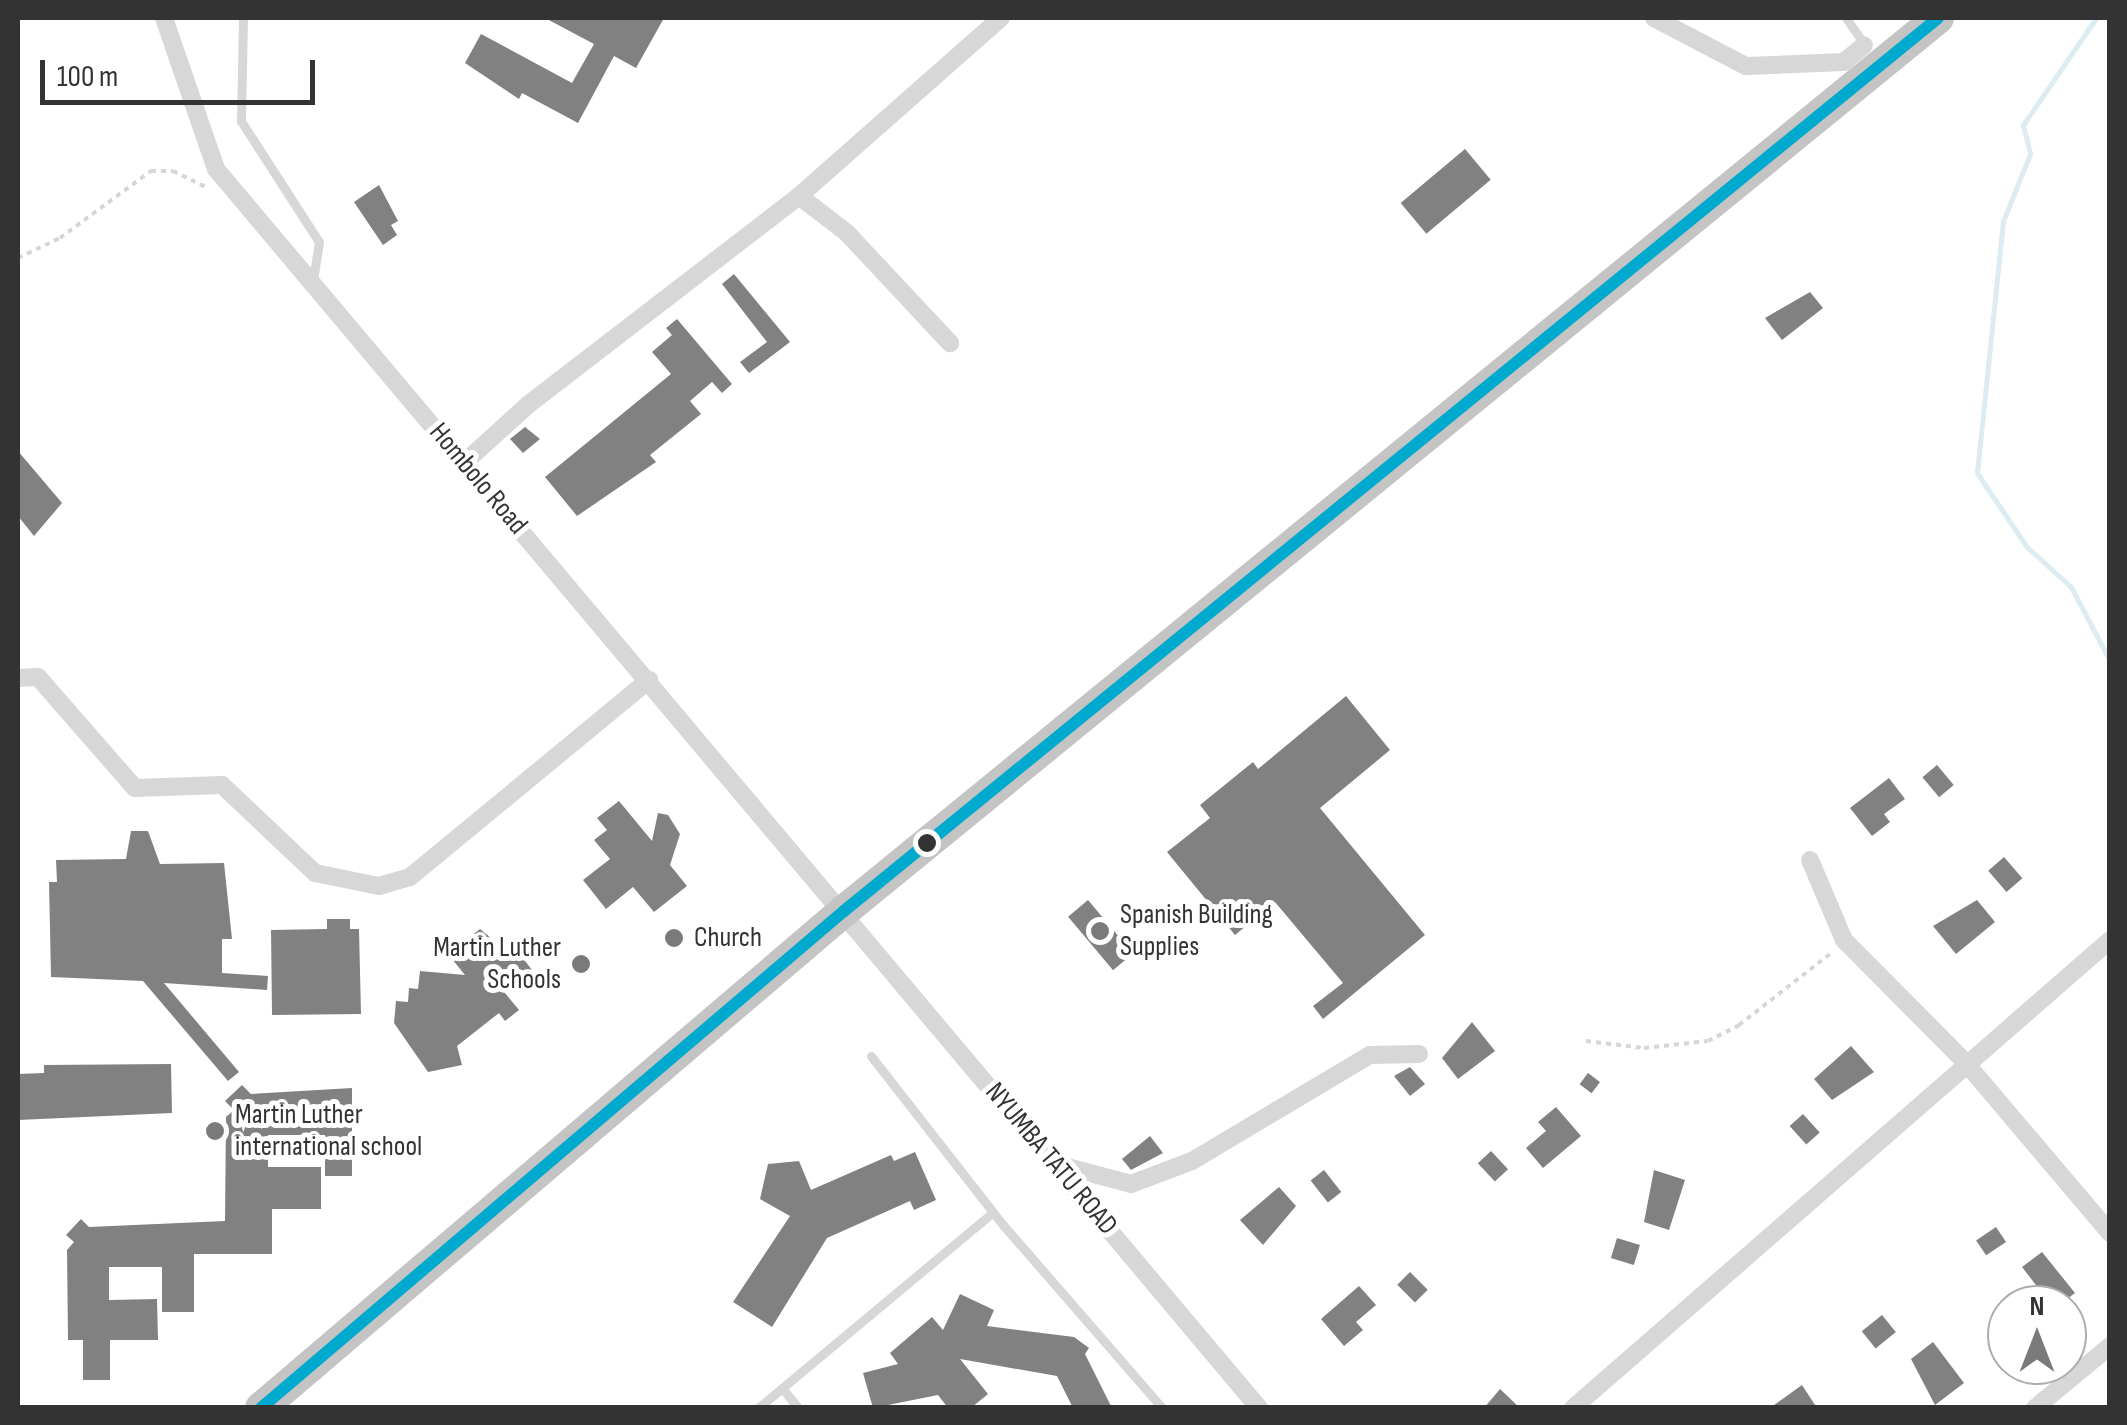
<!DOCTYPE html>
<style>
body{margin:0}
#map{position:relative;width:2127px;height:1425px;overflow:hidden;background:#fff;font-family:"Sofia Sans Condensed",sans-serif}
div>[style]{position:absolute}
.stream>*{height:5px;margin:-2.5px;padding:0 2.5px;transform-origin:2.5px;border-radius:2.5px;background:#ddebf3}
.building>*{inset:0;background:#818181;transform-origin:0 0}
.path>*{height:4px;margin-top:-2px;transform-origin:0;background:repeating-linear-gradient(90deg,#d6d6d6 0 5px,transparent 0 10px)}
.lane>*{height:9px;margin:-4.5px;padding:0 4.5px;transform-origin:4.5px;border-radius:4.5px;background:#d7d7d7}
.street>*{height:18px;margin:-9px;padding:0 9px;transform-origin:9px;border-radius:9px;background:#d7d7d7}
.highway>*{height:32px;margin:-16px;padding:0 16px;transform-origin:16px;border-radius:16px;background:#c4c4c4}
.bus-1>*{height:12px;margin:-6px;padding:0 6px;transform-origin:6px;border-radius:6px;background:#00a9ce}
.dots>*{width:28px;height:28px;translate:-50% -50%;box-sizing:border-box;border:5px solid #fff;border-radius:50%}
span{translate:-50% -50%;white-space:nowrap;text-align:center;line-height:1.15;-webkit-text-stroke:10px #fff;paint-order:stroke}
.street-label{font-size:28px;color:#333}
.poi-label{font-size:28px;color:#333}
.left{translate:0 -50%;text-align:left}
.right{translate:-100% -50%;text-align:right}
.frame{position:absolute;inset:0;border:20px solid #333;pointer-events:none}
.north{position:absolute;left:1987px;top:1285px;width:100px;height:100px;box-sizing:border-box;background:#fff;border:2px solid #adadad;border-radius:50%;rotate:0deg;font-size:28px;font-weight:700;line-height:40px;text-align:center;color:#333}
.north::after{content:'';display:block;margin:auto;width:35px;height:45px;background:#7a7a7a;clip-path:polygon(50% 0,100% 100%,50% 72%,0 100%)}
.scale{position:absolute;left:40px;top:60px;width:275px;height:45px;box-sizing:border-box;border:5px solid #333;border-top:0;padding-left:12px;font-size:30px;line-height:35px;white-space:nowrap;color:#333;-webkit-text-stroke:8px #fff;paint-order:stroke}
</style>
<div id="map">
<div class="stream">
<i style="left:2096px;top:18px;width:130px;rotate:124.3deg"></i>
<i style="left:2023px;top:125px;width:30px;rotate:76deg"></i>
<i style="left:2030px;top:154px;width:72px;rotate:111.9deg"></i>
<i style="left:2003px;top:221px;width:253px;rotate:95.9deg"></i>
<i style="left:1977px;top:473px;width:89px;rotate:56deg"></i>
<i style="left:2027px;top:547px;width:59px;rotate:42.3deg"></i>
<i style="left:2071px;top:587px;width:84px;rotate:62.2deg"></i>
</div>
<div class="building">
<i style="clip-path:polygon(545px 18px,664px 18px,636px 68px,614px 56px,578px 123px,522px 93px,519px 99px,465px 63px,481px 34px,572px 83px,594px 44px)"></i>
<i style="left:1465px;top:149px;width:40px;height:84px;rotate:50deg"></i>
<i style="clip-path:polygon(379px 185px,398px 221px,391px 225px,397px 235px,383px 245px,354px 202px)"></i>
<i style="clip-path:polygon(734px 274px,790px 342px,749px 373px,740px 362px,767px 342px,722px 284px)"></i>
<i style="clip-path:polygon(1810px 292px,1823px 308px,1782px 340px,1765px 318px)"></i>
<i style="clip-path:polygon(677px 319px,732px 384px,722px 393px,712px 382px,690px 401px,701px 414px,650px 455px,656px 462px,577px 516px,545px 477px,671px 374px,652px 352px,672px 335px,666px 328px)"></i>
<i style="clip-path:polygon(525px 427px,540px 439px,523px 453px,510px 439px)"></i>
<i style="clip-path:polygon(18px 451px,62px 503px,34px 536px,18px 516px)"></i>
<i style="clip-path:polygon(1346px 696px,1390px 750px,1320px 808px,1425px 935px,1323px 1019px,1313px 1006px,1343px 983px,1275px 902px,1235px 935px,1167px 852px,1210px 818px,1200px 805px,1253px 762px,1258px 769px)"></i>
<i style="left:1937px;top:765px;width:26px;height:19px;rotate:50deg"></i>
<i style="clip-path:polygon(1889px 778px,1905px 799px,1884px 814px,1890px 822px,1872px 836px,1850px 808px)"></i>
<i style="clip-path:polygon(619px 801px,652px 841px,658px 813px,668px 815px,680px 834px,670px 865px,687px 886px,654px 912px,633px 887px,606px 909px,583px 880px,610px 859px,594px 840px,607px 830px,597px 818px)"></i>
<i style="clip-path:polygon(131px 831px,148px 831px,160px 864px,224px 863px,232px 939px,222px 939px,222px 973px,268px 976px,267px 990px,164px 983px,239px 1072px,228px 1081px,143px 981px,51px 977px,49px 882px,57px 882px,56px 860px,126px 859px)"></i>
<i style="left:2004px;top:857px;width:28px;height:21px;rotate:49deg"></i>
<i style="left:1088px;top:900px;width:70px;height:26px;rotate:50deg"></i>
<i style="clip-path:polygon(1977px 900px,1995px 922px,1956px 954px,1933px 926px)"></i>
<i style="clip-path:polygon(327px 919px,350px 919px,350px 929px,359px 929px,361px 1014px,272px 1015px,271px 930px,327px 929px)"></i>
<i style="clip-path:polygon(480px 929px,507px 951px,513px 946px,533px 971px,505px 993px,519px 1010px,505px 1021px,499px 1013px,457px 1046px,462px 1065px,428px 1072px,394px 1023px,396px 1001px,408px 1002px,409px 988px,418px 989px,420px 971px,465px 975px,448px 954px)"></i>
<i style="clip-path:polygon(1472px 1022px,1495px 1051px,1458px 1079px,1442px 1058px)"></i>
<i style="clip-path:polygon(1851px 1046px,1874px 1072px,1832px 1100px,1814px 1079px)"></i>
<i style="clip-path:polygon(171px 1064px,172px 1113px,18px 1120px,18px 1074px,44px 1073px,44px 1065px)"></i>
<i style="clip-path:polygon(1410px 1067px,1425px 1084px,1410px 1096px,1394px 1076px)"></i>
<i style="left:1588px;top:1073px;width:15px;height:14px;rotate:37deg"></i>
<i style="clip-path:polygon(242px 1085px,251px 1094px,352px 1088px,352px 1176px,325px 1176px,325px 1135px,268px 1135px,268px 1167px,321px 1167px,321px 1209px,272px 1209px,272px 1254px,194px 1254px,194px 1312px,162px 1312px,162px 1267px,109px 1267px,109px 1300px,157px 1299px,158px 1340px,110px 1340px,110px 1380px,83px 1380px,83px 1340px,68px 1340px,67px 1250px,74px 1242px,66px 1235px,81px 1219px,89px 1227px,225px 1221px,226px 1117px,234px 1110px,225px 1101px)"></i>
<i style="clip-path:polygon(1556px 1107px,1581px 1136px,1543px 1168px,1526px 1148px,1546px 1131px,1538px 1122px)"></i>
<i style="left:1803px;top:1114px;width:25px;height:18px;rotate:48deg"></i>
<i style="clip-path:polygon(1150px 1136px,1163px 1153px,1131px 1170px,1122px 1159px)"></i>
<i style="left:1491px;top:1151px;width:25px;height:18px;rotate:47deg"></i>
<i style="clip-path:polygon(915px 1152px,936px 1200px,914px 1210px,910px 1201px,827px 1238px,772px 1327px,733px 1302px,790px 1216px,760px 1199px,768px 1164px,799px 1161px,811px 1190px,891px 1155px,894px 1161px)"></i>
<i style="left:1324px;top:1170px;width:28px;height:17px;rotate:52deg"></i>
<i style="clip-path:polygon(1654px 1170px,1685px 1180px,1669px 1230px,1644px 1222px)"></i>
<i style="clip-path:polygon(1279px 1187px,1296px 1206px,1263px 1245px,1240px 1220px)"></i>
<i style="left:1996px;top:1227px;width:18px;height:24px;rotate:56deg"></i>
<i style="left:1617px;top:1238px;width:24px;height:21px;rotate:17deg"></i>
<i style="clip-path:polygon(2042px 1252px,2075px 1293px,2059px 1305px,2040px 1305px,2031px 1294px,2039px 1289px,2022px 1267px)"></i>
<i style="left:1410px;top:1272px;width:25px;height:18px;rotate:45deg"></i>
<i style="clip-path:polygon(1359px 1286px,1376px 1305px,1356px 1322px,1363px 1330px,1344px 1346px,1321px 1319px)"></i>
<i style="clip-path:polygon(960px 1294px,994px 1310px,987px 1326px,1074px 1337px,1089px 1348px,1085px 1354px,1112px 1408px,1073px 1408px,1057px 1376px,960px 1359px,988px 1394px,971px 1408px,948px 1408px,938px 1395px,873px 1408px,863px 1373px,898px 1364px,890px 1353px,932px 1317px,943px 1330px)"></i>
<i style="left:1882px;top:1315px;width:22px;height:26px;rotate:51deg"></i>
<i style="clip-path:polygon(1933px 1342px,1964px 1383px,1935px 1405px,1911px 1359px)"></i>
<i style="clip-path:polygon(1802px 1385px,1817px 1408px,1770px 1408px)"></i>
<i style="clip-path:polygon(1500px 1389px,1520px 1408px,1484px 1408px)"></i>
</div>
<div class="path">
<i style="left:18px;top:258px;width:47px;rotate:-25.5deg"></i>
<i style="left:60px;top:238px;width:113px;rotate:-36.4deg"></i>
<i style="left:151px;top:171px;width:22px"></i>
<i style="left:173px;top:171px;width:39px;rotate:26deg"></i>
<i style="left:1586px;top:1041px;width:58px;rotate:6.9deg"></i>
<i style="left:1644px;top:1048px;width:64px;rotate:-6.2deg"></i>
<i style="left:1708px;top:1041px;width:35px;rotate:-27deg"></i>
<i style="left:1739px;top:1025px;width:117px;rotate:-38deg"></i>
</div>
<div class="lane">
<i style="left:243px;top:18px;width:103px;rotate:91.1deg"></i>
<i style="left:241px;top:121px;width:144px;rotate:57.2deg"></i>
<i style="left:319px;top:242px;width:38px;rotate:99deg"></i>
<i style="left:1846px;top:18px;width:32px;rotate:55deg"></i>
<i style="left:871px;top:1056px;width:216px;rotate:52deg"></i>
<i style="left:1004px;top:1226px;width:241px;rotate:49deg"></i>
<i style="left:782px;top:1388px;width:26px;rotate:51deg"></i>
<i style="left:758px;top:1408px;width:306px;rotate:-39.8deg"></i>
</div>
<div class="street">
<i style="left:164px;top:18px;width:160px;rotate:71deg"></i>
<i style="left:216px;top:169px;width:1620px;rotate:49.91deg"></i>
<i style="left:1654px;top:18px;width:104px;rotate:27.6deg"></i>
<i style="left:1746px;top:66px;width:98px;rotate:-2.3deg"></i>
<i style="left:1844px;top:62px;width:26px;rotate:-40deg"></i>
<i style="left:799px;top:196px;width:61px;rotate:37.6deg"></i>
<i style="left:847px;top:233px;width:151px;rotate:46.9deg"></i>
<i style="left:465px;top:462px;width:86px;rotate:-42.2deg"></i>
<i style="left:529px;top:404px;width:341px;rotate:-37.6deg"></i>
<i style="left:799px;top:196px;width:269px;rotate:-41.4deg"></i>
<i style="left:18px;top:678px;width:20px;rotate:-3deg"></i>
<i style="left:38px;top:677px;width:147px;rotate:48.9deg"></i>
<i style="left:135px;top:788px;width:87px;rotate:-2deg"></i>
<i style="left:222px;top:785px;width:128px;rotate:43.4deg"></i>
<i style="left:315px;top:873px;width:65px;rotate:11.5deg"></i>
<i style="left:379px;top:886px;width:32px;rotate:-16deg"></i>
<i style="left:410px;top:877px;width:310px;rotate:-39.5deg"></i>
<i style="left:1810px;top:860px;width:87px;rotate:67deg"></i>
<i style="left:1844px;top:940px;width:172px;rotate:45.2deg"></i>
<i style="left:1965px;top:1062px;width:224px;rotate:49.7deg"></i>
<i style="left:1056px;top:1164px;width:78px;rotate:14.9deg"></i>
<i style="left:1131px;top:1184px;width:65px;rotate:-20.7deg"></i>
<i style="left:1192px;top:1161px;width:207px;rotate:-30.8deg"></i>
<i style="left:1370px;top:1055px;width:49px;rotate:-1.2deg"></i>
<i style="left:1573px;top:1408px;width:712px;rotate:-41.07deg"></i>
<i style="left:2035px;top:1408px;width:97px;rotate:-39.6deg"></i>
</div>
<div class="highway">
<i style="left:261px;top:1408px;width:766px;rotate:-40.45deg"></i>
<i style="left:844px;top:911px;width:1412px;rotate:-39.22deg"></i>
</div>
<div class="bus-1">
<i style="left:261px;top:1408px;width:766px;rotate:-40.45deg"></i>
<i style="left:844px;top:911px;width:1412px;rotate:-39.22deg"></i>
</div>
<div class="dots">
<i style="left:927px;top:843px;background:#333"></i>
<i style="left:1100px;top:931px;background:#7a7a7a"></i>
<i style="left:674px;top:938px;background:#7a7a7a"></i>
<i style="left:581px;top:964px;background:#7a7a7a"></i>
<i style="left:215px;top:1131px;background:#7a7a7a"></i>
</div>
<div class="street-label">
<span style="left:478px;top:479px;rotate:50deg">Hombolo Road</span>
<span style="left:1051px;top:1159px;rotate:50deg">NYUMBA TATU ROAD</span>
</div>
<div class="poi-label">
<span class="left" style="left:1120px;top:931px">Spanish Building<br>Supplies</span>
<span class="left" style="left:694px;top:938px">Church</span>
<span class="right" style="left:561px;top:964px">Martin Luther<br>Schools</span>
<span class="left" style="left:235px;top:1131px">Martin Luther<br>international school</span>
</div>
<div class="frame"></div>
<div class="north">N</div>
<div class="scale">100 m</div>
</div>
